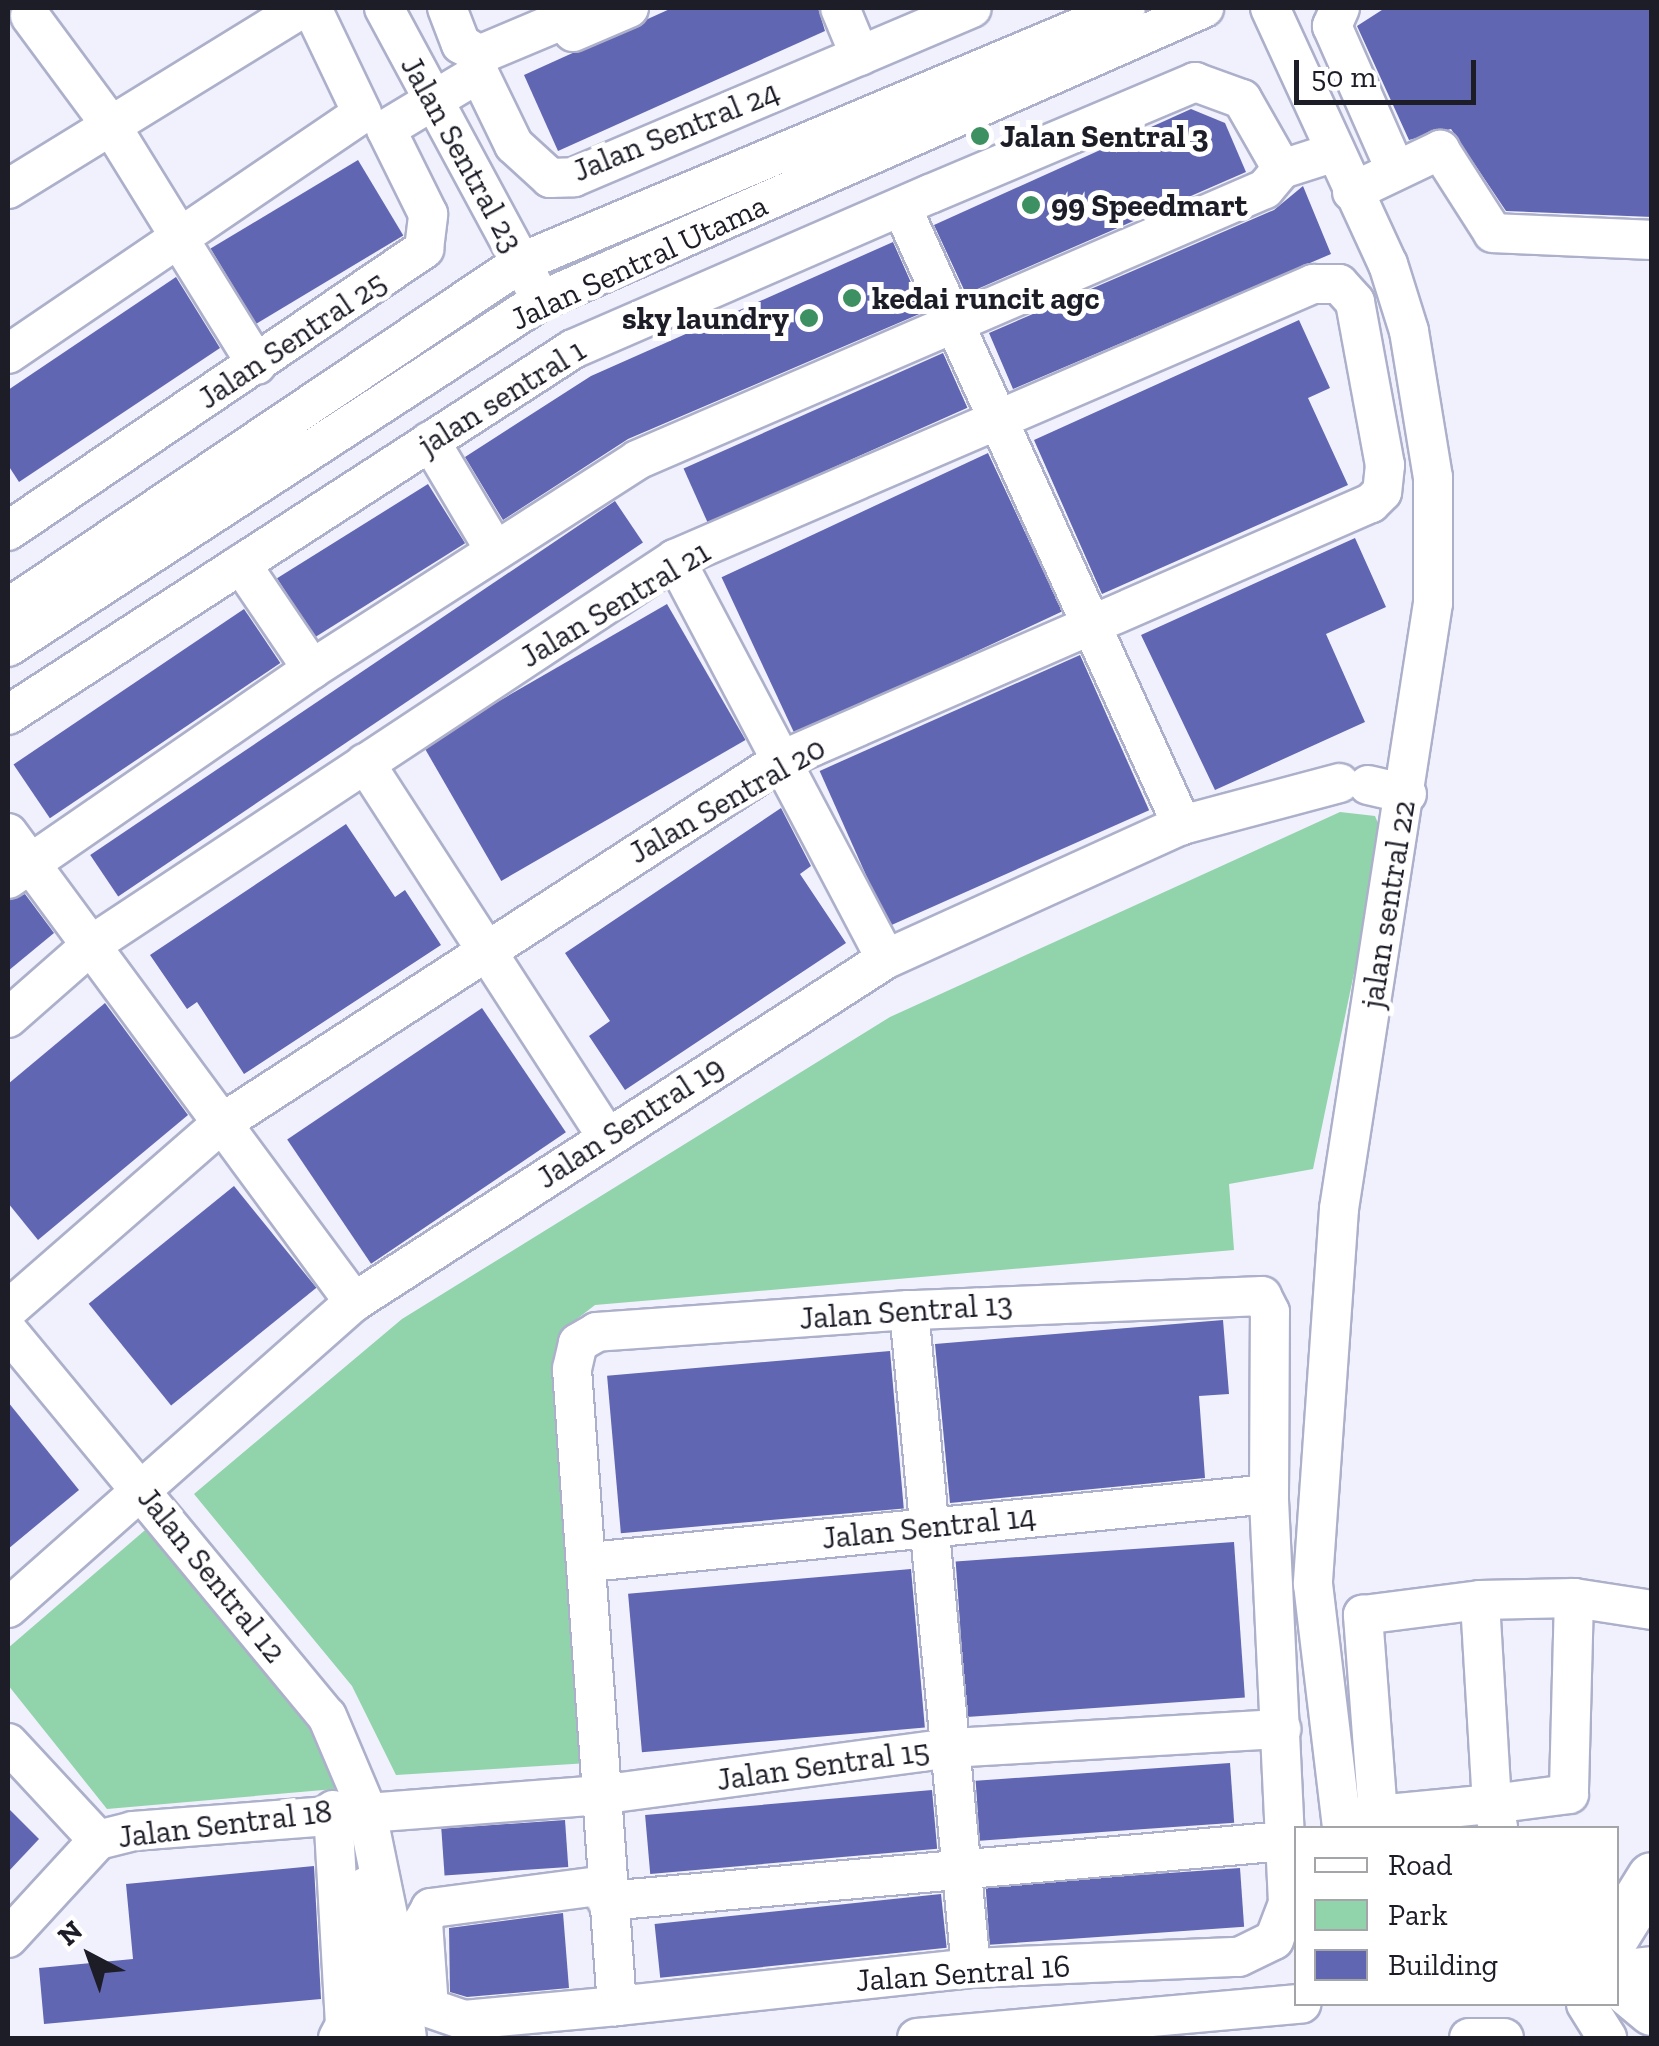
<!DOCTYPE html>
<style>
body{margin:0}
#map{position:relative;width:1659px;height:2046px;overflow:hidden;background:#f0f1fc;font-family:"Zilla Slab",serif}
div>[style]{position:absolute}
.green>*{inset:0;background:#91d3aa}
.building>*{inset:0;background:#6166b2;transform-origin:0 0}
.roads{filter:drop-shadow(2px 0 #adb0ca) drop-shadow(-2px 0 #adb0ca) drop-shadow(0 2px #adb0ca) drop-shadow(0 -2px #adb0ca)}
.minor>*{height:38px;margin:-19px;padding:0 19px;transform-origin:19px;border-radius:19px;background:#fff}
.major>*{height:48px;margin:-24px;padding:0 24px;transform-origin:24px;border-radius:24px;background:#fff}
.dots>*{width:28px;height:28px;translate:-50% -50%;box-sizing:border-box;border:5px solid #fff;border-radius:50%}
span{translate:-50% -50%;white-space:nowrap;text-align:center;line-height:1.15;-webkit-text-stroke:10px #fff;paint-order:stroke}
.street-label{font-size:32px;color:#1c1d27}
.poi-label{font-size:32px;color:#1c1d27;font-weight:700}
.left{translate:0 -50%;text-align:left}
.right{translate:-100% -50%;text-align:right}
.frame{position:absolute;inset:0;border:10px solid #1c1d27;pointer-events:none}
.legend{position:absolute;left:1294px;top:1826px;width:325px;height:180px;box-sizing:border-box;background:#fff;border:2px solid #a4a5a9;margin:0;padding:12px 18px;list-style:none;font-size:30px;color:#1c1d27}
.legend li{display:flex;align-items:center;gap:20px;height:50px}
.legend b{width:50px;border:2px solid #a4a5a9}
.north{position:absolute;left:40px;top:1906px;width:100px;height:100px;-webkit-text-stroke:8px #fff;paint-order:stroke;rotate:319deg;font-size:28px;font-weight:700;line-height:40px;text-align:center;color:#1c1d27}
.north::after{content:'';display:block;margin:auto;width:35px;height:45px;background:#1c1d27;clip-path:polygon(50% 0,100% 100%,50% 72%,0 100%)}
.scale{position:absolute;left:1294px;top:60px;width:182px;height:45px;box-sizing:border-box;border:5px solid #1c1d27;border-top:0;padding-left:12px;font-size:30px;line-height:35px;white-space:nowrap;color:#1c1d27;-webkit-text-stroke:8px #fff;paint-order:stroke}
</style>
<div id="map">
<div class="green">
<i style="clip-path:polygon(1340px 812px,1375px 816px,1383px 835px,1313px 1169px,1229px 1184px,1234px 1250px,595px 1305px,564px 1329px,589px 1763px,396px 1775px,352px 1686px,194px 1494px,402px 1319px,890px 1017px)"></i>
<i style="clip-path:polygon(151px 1525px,308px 1712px,335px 1789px,107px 1809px,8px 1685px,8px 1648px)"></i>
</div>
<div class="building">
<i style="clip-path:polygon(672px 8px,818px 8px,825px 31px,558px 151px,524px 75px)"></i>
<i style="clip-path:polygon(1385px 8px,1652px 8px,1652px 217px,1506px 211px,1451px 129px,1409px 140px,1357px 26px)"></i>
<i style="clip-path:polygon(1191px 109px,1225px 123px,1246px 172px,966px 294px,934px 225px)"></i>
<i style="left:358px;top:160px;width:88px;height:172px;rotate:59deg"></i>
<i style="clip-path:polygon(1303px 186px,1331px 254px,1013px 389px,989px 333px,1274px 210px)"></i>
<i style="clip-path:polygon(893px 242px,924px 312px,628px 439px,503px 520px,465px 457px,591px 376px)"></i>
<i style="clip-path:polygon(176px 277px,220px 348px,19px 482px,8px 465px,8px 390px)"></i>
<i style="clip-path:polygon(1299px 320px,1330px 388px,1308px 398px,1348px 485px,1102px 594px,1034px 440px)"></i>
<i style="left:943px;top:353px;width:60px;height:284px;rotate:66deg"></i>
<i style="left:988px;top:453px;width:175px;height:294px;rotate:65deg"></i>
<i style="left:428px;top:484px;width:70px;height:178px;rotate:58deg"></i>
<i style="left:615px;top:501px;width:50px;height:633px;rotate:56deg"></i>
<i style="clip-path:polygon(1355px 538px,1386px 607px,1326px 634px,1365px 722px,1215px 790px,1141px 635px)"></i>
<i style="left:667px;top:604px;width:157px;height:282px;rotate:60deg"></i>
<i style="left:244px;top:609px;width:65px;height:278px;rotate:56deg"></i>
<i style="left:1080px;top:655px;width:170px;height:285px;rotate:66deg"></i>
<i style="clip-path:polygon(781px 808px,811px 866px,800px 874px,846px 943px,625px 1090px,589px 1036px,610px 1021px,565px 953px)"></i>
<i style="clip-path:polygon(346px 824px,395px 897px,405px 890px,441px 945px,244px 1074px,197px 1002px,187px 1009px,150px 955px)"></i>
<i style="clip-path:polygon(25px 894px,54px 933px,8px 971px,8px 901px)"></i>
<i style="clip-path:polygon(105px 1003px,188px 1115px,38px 1240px,8px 1203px,8px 1084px)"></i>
<i style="left:482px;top:1008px;width:150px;height:235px;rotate:56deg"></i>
<i style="left:234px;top:1186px;width:131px;height:187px;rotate:51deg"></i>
<i style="clip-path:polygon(1223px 1320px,1229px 1394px,1199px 1396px,1205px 1478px,950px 1503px,935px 1344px)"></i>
<i style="left:890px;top:1351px;width:158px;height:284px;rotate:85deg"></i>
<i style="clip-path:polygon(8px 1402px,79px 1490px,8px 1549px)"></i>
<i style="left:1234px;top:1542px;width:156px;height:279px;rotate:86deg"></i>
<i style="left:911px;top:1569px;width:159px;height:284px;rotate:85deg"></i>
<i style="left:1230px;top:1763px;width:60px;height:255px;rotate:86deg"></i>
<i style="left:932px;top:1790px;width:59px;height:288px;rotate:85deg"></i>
<i style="clip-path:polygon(8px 1808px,39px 1839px,8px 1872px)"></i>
<i style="left:565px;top:1820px;width:47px;height:124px;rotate:86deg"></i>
<i style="clip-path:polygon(314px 1866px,321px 1999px,44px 2024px,39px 1968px,133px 1959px,126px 1884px)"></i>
<i style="left:1240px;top:1868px;width:59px;height:255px;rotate:86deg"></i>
<i style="left:941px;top:1894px;width:54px;height:288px;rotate:84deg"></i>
<i style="clip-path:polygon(563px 1913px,569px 1988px,467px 1997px,450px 1992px,449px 1928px)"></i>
</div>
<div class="roads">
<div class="minor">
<i style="left:384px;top:8px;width:315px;rotate:61.7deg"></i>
<i style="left:447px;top:8px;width:39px;rotate:69deg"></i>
<i style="left:461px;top:44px;width:21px;rotate:31deg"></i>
<i style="left:479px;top:55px;width:121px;rotate:-22.8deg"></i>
<i style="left:840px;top:8px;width:52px;rotate:67.4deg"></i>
<i style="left:1270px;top:8px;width:282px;rotate:65.3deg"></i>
<i style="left:1388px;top:264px;width:70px;rotate:72.6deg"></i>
<i style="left:1409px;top:331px;width:148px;rotate:80.7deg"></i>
<i style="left:1433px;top:477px;width:126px;rotate:90deg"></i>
<i style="left:1433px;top:603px;width:613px;rotate:98.82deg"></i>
<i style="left:1339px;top:1209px;width:376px;rotate:94deg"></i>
<i style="left:1313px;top:1584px;width:246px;rotate:83.2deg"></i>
<i style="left:1340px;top:8px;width:20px;rotate:114deg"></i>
<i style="left:1332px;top:26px;width:156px;rotate:66.2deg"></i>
<i style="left:30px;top:16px;width:134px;rotate:53.5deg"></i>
<i style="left:110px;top:124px;width:135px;rotate:58.3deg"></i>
<i style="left:573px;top:32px;width:61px;rotate:-23.2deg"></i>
<i style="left:8px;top:189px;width:345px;rotate:-31.6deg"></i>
<i style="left:1352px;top:192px;width:98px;rotate:-25.5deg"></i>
<i style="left:1440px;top:150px;width:98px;rotate:57.4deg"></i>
<i style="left:1493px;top:233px;width:159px;rotate:2.5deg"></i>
<i style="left:902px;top:208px;width:678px;rotate:65.59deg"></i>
<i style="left:189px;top:255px;width:129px;rotate:58.3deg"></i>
<i style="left:8px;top:354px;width:428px;rotate:-34.2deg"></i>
<i style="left:362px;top:113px;width:116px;rotate:-115.5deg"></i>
<i style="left:430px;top:441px;width:126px;rotate:59.3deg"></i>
<i style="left:8px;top:531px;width:503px;rotate:-34.13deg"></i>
<i style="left:424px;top:249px;width:35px;rotate:-83deg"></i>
<i style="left:428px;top:214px;width:95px;rotate:-116.3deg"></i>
<i style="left:386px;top:129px;width:109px;rotate:-31.1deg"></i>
<i style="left:479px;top:73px;width:80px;rotate:64.1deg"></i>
<i style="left:514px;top:145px;width:49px;rotate:42.5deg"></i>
<i style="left:550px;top:178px;width:24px;rotate:-2deg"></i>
<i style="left:574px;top:177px;width:432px;rotate:-23deg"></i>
<i style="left:675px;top:559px;width:452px;rotate:62.2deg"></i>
<i style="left:241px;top:564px;width:127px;rotate:55.9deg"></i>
<i style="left:8px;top:608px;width:620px;rotate:-33.95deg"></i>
<i style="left:522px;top:262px;width:655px;rotate:-22.81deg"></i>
<i style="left:8px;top:647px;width:635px;rotate:-33.04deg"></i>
<i style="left:540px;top:301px;width:726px;rotate:-23.81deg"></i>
<i style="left:8px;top:715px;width:673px;rotate:-32.93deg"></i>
<i style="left:573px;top:349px;width:389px;rotate:-23.5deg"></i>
<i style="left:930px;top:194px;width:288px;rotate:-22.9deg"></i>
<i style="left:1195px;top:82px;width:50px;rotate:19.9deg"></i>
<i style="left:1242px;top:99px;width:81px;rotate:60.3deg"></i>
<i style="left:1282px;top:169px;width:52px;rotate:-17.7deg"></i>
<i style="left:365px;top:763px;width:444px;rotate:57.1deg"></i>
<i style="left:1368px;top:785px;width:40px;rotate:13deg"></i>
<i style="left:8px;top:833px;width:583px;rotate:53.58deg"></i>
<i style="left:8px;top:879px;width:369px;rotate:-34.6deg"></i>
<i style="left:312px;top:669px;width:386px;rotate:-32.7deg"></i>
<i style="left:637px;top:460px;width:684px;rotate:-23.34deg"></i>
<i style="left:1265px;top:189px;width:26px;rotate:-50deg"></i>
<i style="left:8px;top:1018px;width:111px;rotate:-41.3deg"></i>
<i style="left:91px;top:945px;width:700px;rotate:-33.46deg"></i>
<i style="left:675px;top:559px;width:695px;rotate:-23.32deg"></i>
<i style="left:1313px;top:284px;width:26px"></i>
<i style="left:1339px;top:284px;width:24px;rotate:48deg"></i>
<i style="left:1355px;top:302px;width:166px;rotate:79.6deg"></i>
<i style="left:1385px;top:465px;width:27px;rotate:96deg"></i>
<i style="left:1382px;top:492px;width:16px;rotate:135deg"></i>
<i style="left:1371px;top:503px;width:643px;rotate:156.43deg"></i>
<i style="left:782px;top:760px;width:667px;rotate:147.05deg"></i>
<i style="left:222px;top:1123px;width:284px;rotate:138.9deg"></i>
<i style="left:909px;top:1310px;width:661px;rotate:84.62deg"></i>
<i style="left:8px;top:1331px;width:500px;rotate:50.4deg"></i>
<i style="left:327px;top:1716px;width:100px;rotate:67deg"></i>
<i style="left:366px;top:1808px;width:159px;rotate:78.4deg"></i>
<i style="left:590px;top:1562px;width:682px;rotate:-5.72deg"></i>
<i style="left:1574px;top:1598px;width:196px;rotate:91.5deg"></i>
<i style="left:1569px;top:1794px;width:78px;rotate:172.6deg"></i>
<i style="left:1492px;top:1804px;width:204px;rotate:-93.4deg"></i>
<i style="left:1480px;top:1600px;width:94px;rotate:-1.2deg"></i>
<i style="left:1574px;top:1598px;width:79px;rotate:8.7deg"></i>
<i style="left:8px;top:1608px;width:462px;rotate:-41.5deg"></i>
<i style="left:354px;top:1302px;width:633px;rotate:-32.81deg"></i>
<i style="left:886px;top:959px;width:325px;rotate:-24.4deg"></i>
<i style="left:1182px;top:825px;width:163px;rotate:-14.9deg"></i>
<i style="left:8px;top:1743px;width:132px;rotate:47.1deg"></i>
<i style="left:333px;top:1810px;width:215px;rotate:86.8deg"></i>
<i style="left:345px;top:2025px;width:15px;rotate:118deg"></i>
<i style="left:1378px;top:1815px;width:201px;rotate:-94.3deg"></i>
<i style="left:1363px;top:1615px;width:118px;rotate:-7.3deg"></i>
<i style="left:1356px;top:1817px;width:137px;rotate:-5.5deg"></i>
<i style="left:1492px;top:1804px;width:23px;rotate:75deg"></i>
<i style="left:606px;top:1885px;width:177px;rotate:172.5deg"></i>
<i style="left:431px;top:1908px;width:16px;rotate:120deg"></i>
<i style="left:423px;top:1922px;width:86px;rotate:86deg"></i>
<i style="left:429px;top:2008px;width:37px;rotate:19deg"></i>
<i style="left:464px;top:2020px;width:154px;rotate:-5.2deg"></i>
<i style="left:617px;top:2006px;width:356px;rotate:-6.1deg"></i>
<i style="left:971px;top:1968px;width:268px;rotate:-2.4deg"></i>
<i style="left:1239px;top:1957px;width:39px;rotate:-26deg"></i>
<i style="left:1274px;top:1940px;width:40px;rotate:-69deg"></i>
<i style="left:1288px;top:1903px;width:409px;rotate:-92.7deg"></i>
<i style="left:1269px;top:1494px;width:182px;rotate:-89.7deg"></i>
<i style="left:1270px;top:1312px;width:18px;rotate:-117deg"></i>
<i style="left:1262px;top:1296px;width:353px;rotate:177.7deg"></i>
<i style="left:909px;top:1310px;width:313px;rotate:176deg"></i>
<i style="left:597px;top:1332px;width:22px;rotate:150deg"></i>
<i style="left:578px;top:1343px;width:27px;rotate:103deg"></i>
<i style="left:572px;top:1369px;width:639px;rotate:85.96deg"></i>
<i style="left:367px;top:1886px;width:81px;rotate:87.9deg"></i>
<i style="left:607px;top:1901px;width:681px;rotate:-5.06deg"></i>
<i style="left:8px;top:1938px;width:133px;rotate:-47.4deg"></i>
<i style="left:98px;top:1840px;width:36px;rotate:-14deg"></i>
<i style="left:133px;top:1831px;width:467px;rotate:-4.4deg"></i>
<i style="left:599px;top:1795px;width:354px;rotate:-7.6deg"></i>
<i style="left:950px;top:1748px;width:332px;rotate:-3.3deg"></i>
<i style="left:1616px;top:1970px;width:36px;rotate:-6deg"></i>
<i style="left:372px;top:1987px;width:51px;rotate:90deg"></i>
<i style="left:400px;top:1987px;width:51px;rotate:82.2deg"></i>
<i style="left:1586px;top:2004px;width:40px;rotate:58deg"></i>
<i style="left:917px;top:2038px;width:386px;rotate:-5.1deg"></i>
<i style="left:1469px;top:2038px;width:35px"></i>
</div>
<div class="major">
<i style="left:1616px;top:1935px;width:68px;rotate:-58.2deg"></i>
<i style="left:1616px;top:1981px;width:47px;rotate:39.8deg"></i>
</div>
</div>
<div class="dots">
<i style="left:980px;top:136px;background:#3d9061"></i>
<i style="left:1031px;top:205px;background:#3d9061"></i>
<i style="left:852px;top:298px;background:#3d9061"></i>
<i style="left:809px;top:318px;background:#3d9061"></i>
</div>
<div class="street-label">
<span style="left:676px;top:131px;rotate:-22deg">Jalan Sentral 24</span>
<span style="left:462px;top:154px;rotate:61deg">Jalan Sentral 23</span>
<span style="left:639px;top:262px;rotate:-25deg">Jalan Sentral Utama</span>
<span style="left:292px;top:340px;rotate:-34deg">Jalan Sentral 25</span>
<span style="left:502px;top:397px;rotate:-32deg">jalan sentral 1</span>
<span style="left:615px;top:604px;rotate:-31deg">Jalan Sentral 21</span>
<span style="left:727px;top:800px;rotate:-30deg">Jalan Sentral 20</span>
<span style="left:1388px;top:904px;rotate:-81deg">jalan sentral 22</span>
<span style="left:630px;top:1122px;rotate:-33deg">Jalan Sentral 19</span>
<span style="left:906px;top:1311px;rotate:-4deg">Jalan Sentral 13</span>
<span style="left:929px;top:1527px;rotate:-6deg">Jalan Sentral 14</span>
<span style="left:212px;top:1575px;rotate:51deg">Jalan Sentral 12</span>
<span style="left:823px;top:1765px;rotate:-8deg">Jalan Sentral 15</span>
<span style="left:225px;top:1824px;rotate:-7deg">Jalan Sentral 18</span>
<span style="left:963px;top:1973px;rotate:-4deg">Jalan Sentral 16</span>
</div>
<div class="poi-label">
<span class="left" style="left:1000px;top:136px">Jalan Sentral 3</span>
<span class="left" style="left:1051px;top:205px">99 Speedmart</span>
<span class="left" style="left:872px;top:298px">kedai runcit agc</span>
<span class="right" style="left:789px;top:318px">sky laundry</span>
</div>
<div class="frame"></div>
<ul class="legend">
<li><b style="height:12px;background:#fff"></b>Road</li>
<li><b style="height:28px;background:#91d3aa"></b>Park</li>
<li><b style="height:28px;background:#6166b2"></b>Building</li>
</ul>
<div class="north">N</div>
<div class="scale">50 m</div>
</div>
